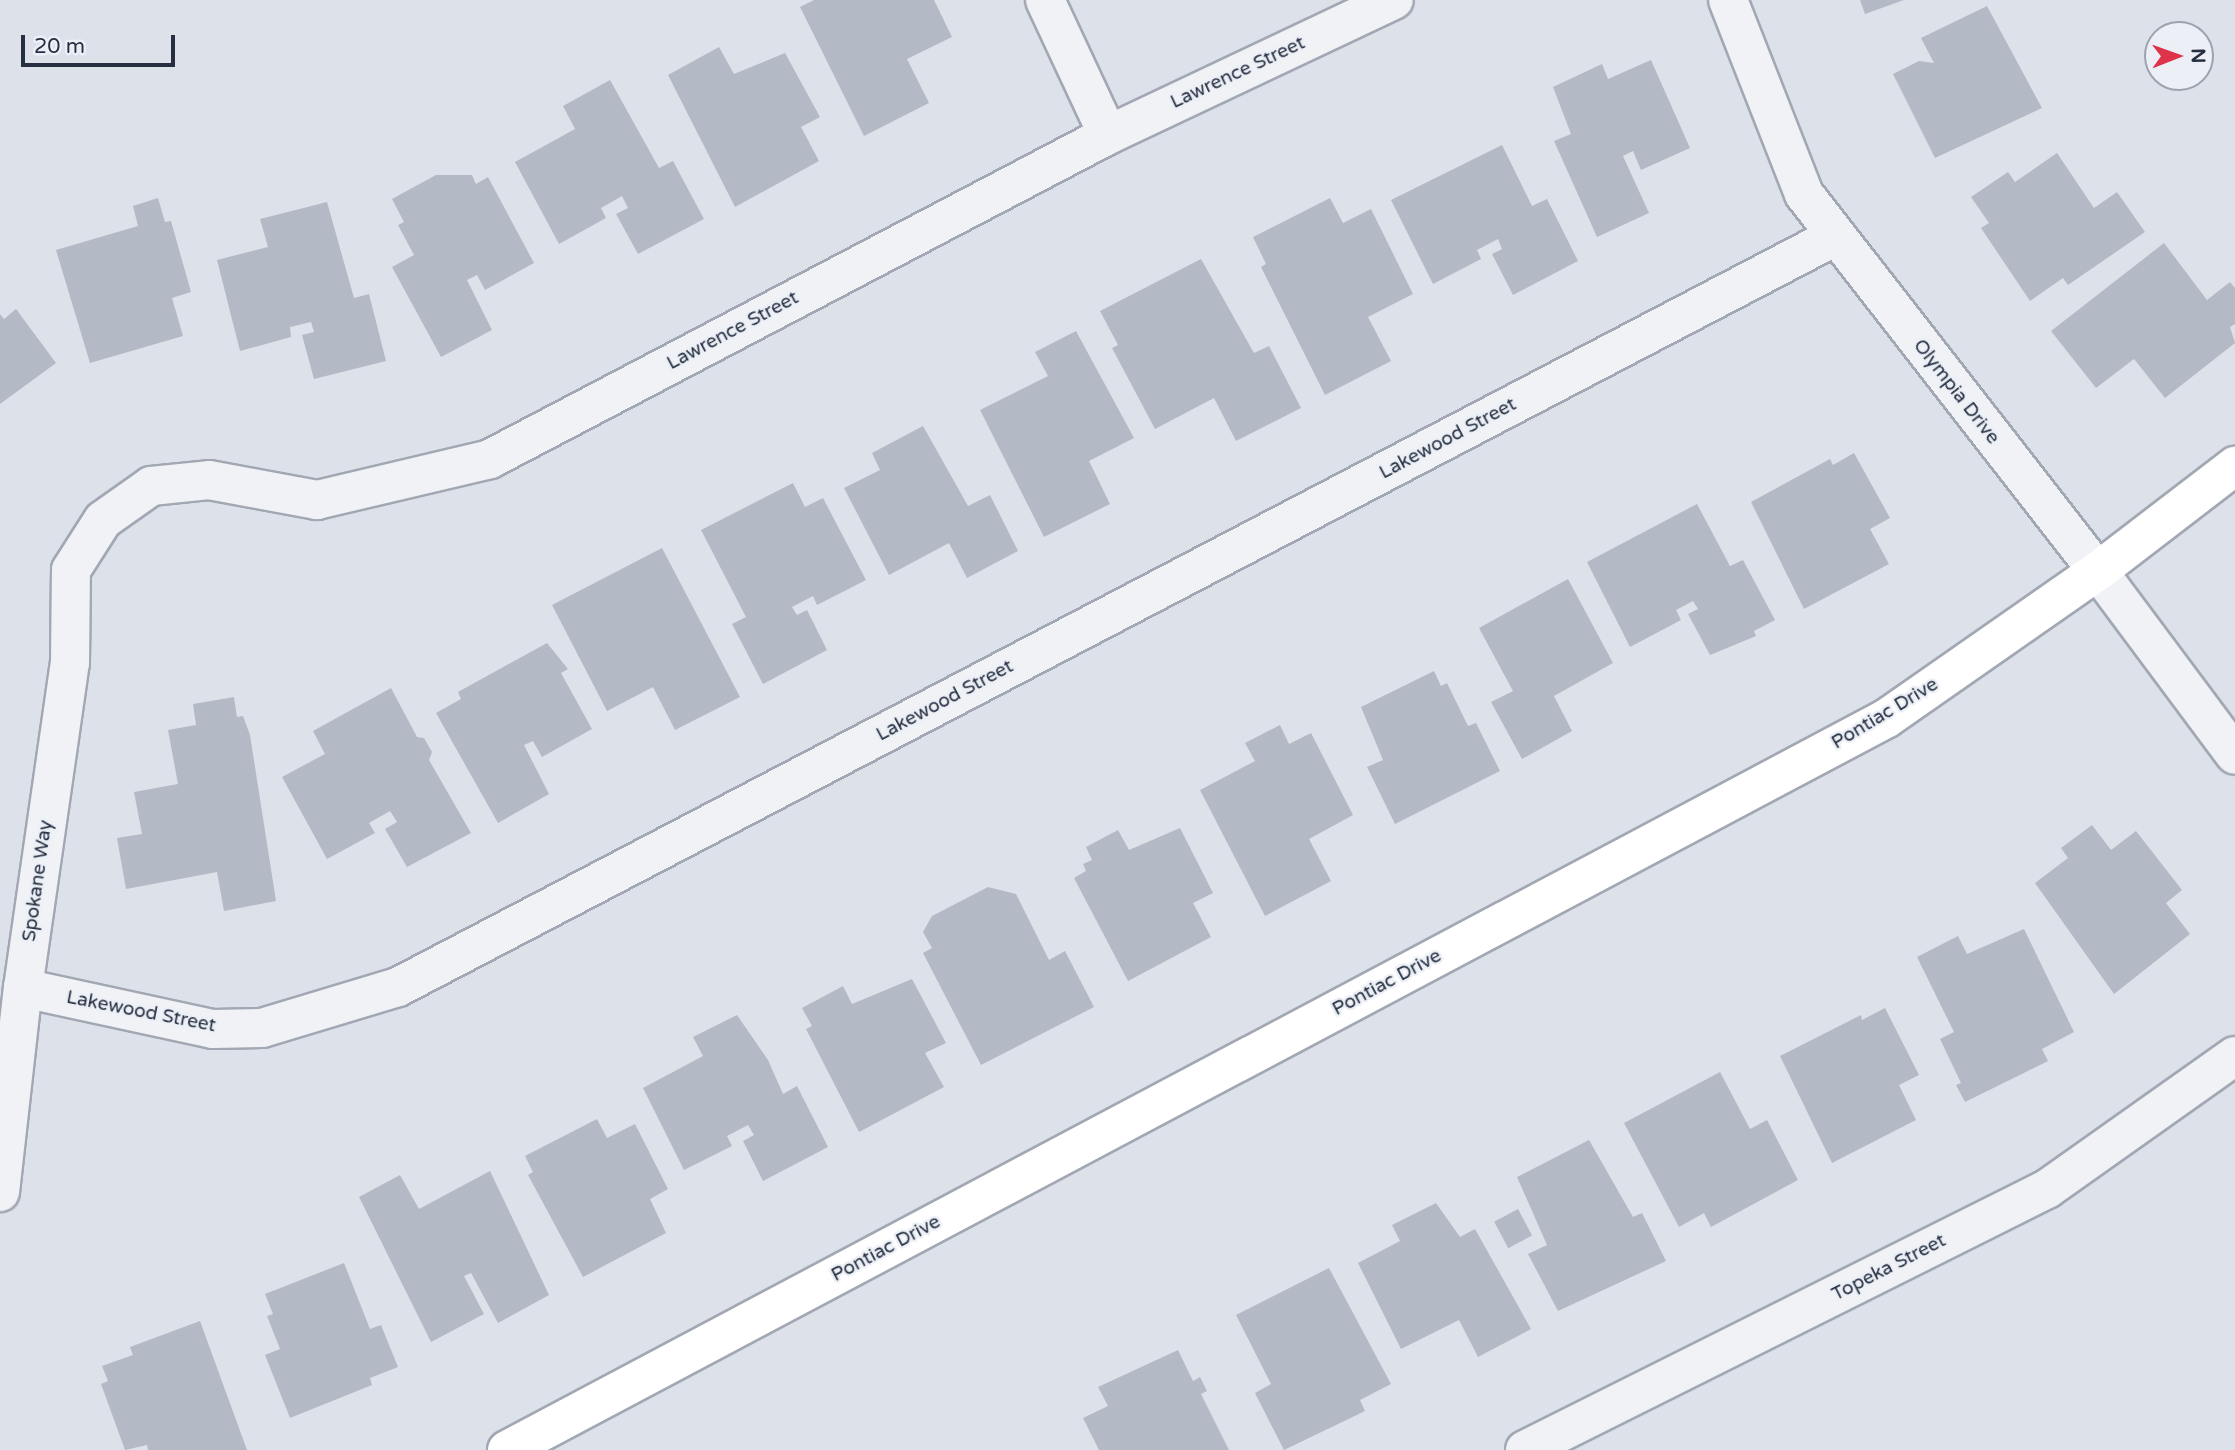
<!DOCTYPE html>
<style>
body{margin:0}
#map{position:relative;width:2235px;height:1450px;overflow:hidden;background:#dde1e9;font-family:"Varela Round",sans-serif}
div>[style]{position:absolute}
.building>*{inset:0;background:#b3bac6;transform-origin:0 0}
.roads{filter:drop-shadow(2px 0 #a2a8b3) drop-shadow(-2px 0 #a2a8b3) drop-shadow(0 2px #a2a8b3) drop-shadow(0 -2px #a2a8b3)}
.street>*{height:38px;margin:-19px;padding:0 19px;transform-origin:19px;border-radius:19px;background:#f0f2f6}
.secondary>*{height:38px;margin:-19px;padding:0 19px;transform-origin:19px;border-radius:19px;background:#fff}
span{translate:-50% -50%;white-space:nowrap;text-align:center;line-height:1.15;-webkit-text-stroke:5px #ecf0f6;paint-order:stroke}
.street-label{font-size:19px;color:#252f41}
.north{position:absolute;left:2144px;top:21px;width:70px;height:70px;box-sizing:border-box;background:#ecf0f6;border:2px solid #9ca3ae;border-radius:50%;rotate:89deg;font-size:19px;font-weight:700;line-height:28px;text-align:center;color:#252f41}
.north::after{content:'';display:block;margin:auto;width:24px;height:32px;background:#dd334b;clip-path:polygon(50% 0,100% 100%,50% 72%,0 100%)}
.scale{position:absolute;left:21px;top:35px;width:154px;height:32px;box-sizing:border-box;border:4px solid #252f41;border-top:0;padding-left:9px;font-size:21px;line-height:24px;white-space:nowrap;color:#252f41;-webkit-text-stroke:5px #ecf0f6;paint-order:stroke}
</style>
<div id="map">
<div class="building">
<i style="clip-path:polygon(814px 0,934px 0,952px 37px,907px 59px,929px 103px,864px 136px,800px 7px)"></i>
<i style="clip-path:polygon(1860px 0,1904px 0,1865px 14px)"></i>
<i style="clip-path:polygon(1987px 6px,2042px 108px,1935px 158px,1893px 74px,1919px 61px,1934px 63px,1921px 38px)"></i>
<i style="clip-path:polygon(719px 47px,734px 74px,785px 53px,820px 117px,801px 127px,819px 161px,735px 207px,668px 75px)"></i>
<i style="clip-path:polygon(1651px 60px,1690px 148px,1641px 170px,1633px 151px,1623px 156px,1649px 213px,1597px 237px,1554px 141px,1571px 134px,1553px 87px,1602px 64px,1608px 79px)"></i>
<i style="clip-path:polygon(610px 80px,659px 168px,673px 161px,704px 219px,638px 254px,616px 214px,628px 208px,622px 196px,601px 208px,606px 218px,559px 244px,515px 162px,575px 129px,563px 106px)"></i>
<i style="clip-path:polygon(1502px 145px,1532px 206px,1547px 199px,1578px 261px,1513px 295px,1492px 254px,1502px 249px,1498px 239px,1477px 250px,1481px 259px,1433px 284px,1391px 200px)"></i>
<i style="clip-path:polygon(2057px 153px,2094px 208px,2117px 192px,2145px 232px,2068px 285px,2063px 278px,2030px 301px,1981px 228px,1989px 223px,1971px 197px,2008px 172px,2015px 182px)"></i>
<i style="clip-path:polygon(436px 175px,472px 175px,476px 184px,488px 177px,534px 263px,485px 290px,477px 275px,467px 280px,492px 330px,441px 357px,392px 267px,414px 255px,398px 225px,404px 222px,392px 199px)"></i>
<i style="clip-path:polygon(158px 198px,165px 222px,171px 221px,191px 292px,172px 298px,183px 336px,90px 363px,56px 250px,138px 226px,133px 206px)"></i>
<i style="clip-path:polygon(1330px 198px,1343px 223px,1371px 209px,1413px 294px,1368px 317px,1391px 361px,1325px 395px,1261px 267px,1266px 264px,1253px 237px)"></i>
<i style="clip-path:polygon(327px 202px,354px 298px,369px 294px,386px 361px,314px 379px,302px 335px,314px 332px,311px 322px,290px 327px,291px 337px,240px 351px,217px 260px,268px 247px,260px 219px)"></i>
<i style="clip-path:polygon(2164px 243px,2207px 300px,2230px 282px,2235px 288px,2235px 324px,2230px 327px,2235px 343px,2165px 398px,2134px 359px,2096px 388px,2051px 331px)"></i>
<i style="clip-path:polygon(1201px 259px,1254px 353px,1269px 346px,1301px 408px,1236px 441px,1214px 398px,1155px 429px,1112px 348px,1118px 345px,1100px 311px)"></i>
<i style="clip-path:polygon(16px 309px,56px 363px,0 404px,0 314px,4px 319px)"></i>
<i style="clip-path:polygon(1076px 331px,1134px 438px,1089px 461px,1110px 504px,1044px 537px,980px 410px,1048px 376px,1035px 352px)"></i>
<i style="clip-path:polygon(923px 426px,968px 506px,990px 495px,1018px 551px,967px 578px,949px 543px,889px 575px,844px 488px,880px 470px,872px 453px)"></i>
<i style="clip-path:polygon(1854px 453px,1890px 518px,1870px 529px,1889px 564px,1804px 609px,1751px 502px,1830px 459px,1833px 465px)"></i>
<i style="clip-path:polygon(793px 483px,805px 507px,823px 498px,866px 580px,817px 605px,813px 596px,792px 607px,797px 615px,807px 610px,827px 650px,763px 684px,732px 624px,746px 617px,701px 530px)"></i>
<i style="clip-path:polygon(1697px 504px,1730px 566px,1743px 560px,1775px 620px,1754px 631px,1756px 636px,1710px 655px,1688px 614px,1698px 609px,1693px 601px,1676px 610px,1681px 620px,1630px 647px,1587px 562px)"></i>
<i style="clip-path:polygon(662px 548px,740px 697px,675px 730px,653px 687px,607px 711px,552px 605px)"></i>
<i style="clip-path:polygon(1568px 579px,1613px 663px,1554px 696px,1572px 731px,1522px 759px,1491px 702px,1513px 691px,1479px 628px)"></i>
<i style="clip-path:polygon(547px 643px,568px 669px,561px 673px,592px 729px,542px 757px,533px 741px,524px 745px,549px 794px,498px 823px,436px 713px,461px 699px,458px 692px)"></i>
<i style="clip-path:polygon(1434px 671px,1441px 686px,1447px 683px,1468px 726px,1476px 723px,1500px 771px,1395px 824px,1367px 767px,1383px 760px,1361px 707px)"></i>
<i style="clip-path:polygon(391px 688px,417px 737px,424px 738px,432px 752px,429px 760px,471px 833px,407px 867px,385px 829px,397px 822px,390px 811px,369px 823px,375px 833px,327px 859px,282px 777px,325px 754px,313px 731px)"></i>
<i style="clip-path:polygon(234px 697px,237px 717px,243px 716px,250px 735px,276px 901px,224px 911px,217px 872px,126px 889px,117px 838px,142px 834px,134px 792px,178px 784px,168px 730px,196px 725px,193px 704px)"></i>
<i style="clip-path:polygon(1280px 725px,1289px 744px,1311px 733px,1353px 815px,1309px 839px,1331px 881px,1265px 916px,1200px 790px,1255px 761px,1245px 743px)"></i>
<i style="clip-path:polygon(2092px 825px,2111px 850px,2136px 831px,2182px 890px,2166px 903px,2190px 934px,2114px 994px,2035px 883px,2068px 858px,2061px 848px)"></i>
<i style="clip-path:polygon(1180px 828px,1213px 893px,1193px 903px,1211px 937px,1128px 981px,1074px 878px,1086px 871px,1083px 864px,1092px 860px,1086px 847px,1118px 830px,1129px 850px)"></i>
<i style="clip-path:polygon(988px 887px,1016px 894px,1049px 960px,1065px 951px,1094px 1007px,981px 1065px,923px 953px,932px 948px,923px 932px,932px 916px)"></i>
<i style="clip-path:polygon(2024px 929px,2074px 1032px,2042px 1049px,2048px 1061px,1965px 1102px,1956px 1085px,1961px 1083px,1940px 1039px,1954px 1032px,1917px 957px,1958px 936px,1967px 954px)"></i>
<i style="clip-path:polygon(912px 979px,946px 1043px,925px 1053px,944px 1087px,859px 1132px,806px 1029px,812px 1026px,802px 1008px,843px 986px,852px 1004px)"></i>
<i style="clip-path:polygon(1885px 1008px,1919px 1075px,1899px 1085px,1916px 1120px,1832px 1163px,1780px 1056px,1861px 1015px,1862px 1020px)"></i>
<i style="clip-path:polygon(737px 1015px,768px 1060px,783px 1094px,797px 1086px,828px 1147px,763px 1181px,743px 1141px,754px 1135px,748px 1125px,727px 1136px,732px 1146px,684px 1170px,643px 1088px,703px 1056px,693px 1037px)"></i>
<i style="clip-path:polygon(1720px 1072px,1750px 1129px,1767px 1120px,1798px 1180px,1711px 1227px,1704px 1213px,1679px 1227px,1624px 1123px)"></i>
<i style="clip-path:polygon(597px 1119px,607px 1138px,635px 1124px,668px 1189px,650px 1199px,666px 1233px,583px 1277px,528px 1175px,533px 1172px,525px 1156px)"></i>
<i style="clip-path:polygon(1589px 1140px,1633px 1217px,1642px 1213px,1666px 1261px,1558px 1311px,1528px 1254px,1547px 1245px,1517px 1177px)"></i>
<i style="clip-path:polygon(490px 1171px,549px 1295px,498px 1323px,471px 1273px,464px 1276px,484px 1314px,431px 1342px,359px 1197px,400px 1175px,419px 1209px)"></i>
<i style="clip-path:polygon(1436px 1203px,1460px 1237px,1475px 1229px,1531px 1329px,1478px 1357px,1459px 1320px,1401px 1349px,1358px 1263px,1400px 1241px,1392px 1225px)"></i>
<i style="left:1518px;top:1209px;width:30px;height:27px;rotate:62deg"></i>
<i style="clip-path:polygon(344px 1263px,370px 1329px,381px 1325px,398px 1367px,370px 1378px,372px 1385px,290px 1418px,265px 1355px,280px 1349px,267px 1316px,273px 1314px,265px 1294px)"></i>
<i style="clip-path:polygon(1329px 1268px,1391px 1384px,1360px 1400px,1365px 1411px,1284px 1450px,1255px 1393px,1271px 1384px,1236px 1315px)"></i>
<i style="clip-path:polygon(200px 1321px,247px 1450px,148px 1450px,147px 1445px,125px 1450px,101px 1384px,108px 1381px,102px 1366px,133px 1355px,130px 1347px)"></i>
<i style="clip-path:polygon(1178px 1350px,1193px 1381px,1200px 1377px,1207px 1391px,1201px 1394px,1229px 1450px,1099px 1450px,1083px 1418px,1108px 1406px,1098px 1387px)"></i>
</div>
<div class="roads">
<div class="street">
<i style="left:1045px;top:0;width:149px;rotate:65deg"></i>
<i style="left:1728px;top:0;width:208px;rotate:68.6deg"></i>
<i style="left:1804px;top:194px;width:478px;rotate:52.1deg"></i>
<i style="left:2098px;top:571px;width:229px;rotate:53.3deg"></i>
<i style="left:23px;top:988px;width:194px;rotate:12.2deg"></i>
<i style="left:213px;top:1029px;width:49px;rotate:-1.2deg"></i>
<i style="left:262px;top:1028px;width:142px;rotate:-16.8deg"></i>
<i style="left:398px;top:987px;width:1620px;rotate:-27.58deg"></i>
<i style="left:0;top:1192px;width:205px;rotate:-83.6deg"></i>
<i style="left:23px;top:988px;width:328px;rotate:-81.8deg"></i>
<i style="left:70px;top:663px;width:93px;rotate:-89.4deg"></i>
<i style="left:71px;top:570px;width:59px;rotate:-57.4deg"></i>
<i style="left:103px;top:520px;width:59px;rotate:-35.3deg"></i>
<i style="left:151px;top:486px;width:58px;rotate:-5.9deg"></i>
<i style="left:209px;top:480px;width:110px;rotate:10.5deg"></i>
<i style="left:317px;top:500px;width:178px;rotate:-13.3deg"></i>
<i style="left:490px;top:459px;width:698px;rotate:-27.67deg"></i>
<i style="left:1108px;top:135px;width:316px;rotate:-25.3deg"></i>
<i style="left:1525px;top:1450px;width:584px;rotate:-26.57deg"></i>
<i style="left:2047px;top:1189px;width:230px;rotate:-35.3deg"></i>
</div>
<div class="secondary">
<i style="left:507px;top:1450px;width:1562px;rotate:-27.94deg"></i>
<i style="left:1887px;top:718px;width:257px;rotate:-34.9deg"></i>
<i style="left:2098px;top:571px;width:173px;rotate:-37.5deg"></i>
</div>
</div>
<div class="street-label">
<span style="left:1238px;top:73px;rotate:-25deg">Lawrence Street</span>
<span style="left:733px;top:331px;rotate:-28deg">Lawrence Street</span>
<span style="left:1956px;top:392px;rotate:52deg">Olympia Drive</span>
<span style="left:1448px;top:439px;rotate:-28deg">Lakewood Street</span>
<span style="left:945px;top:701px;rotate:-28deg">Lakewood Street</span>
<span style="left:1885px;top:714px;rotate:-31deg">Pontiac Drive</span>
<span style="left:38px;top:881px;rotate:-82deg">Spokane Way</span>
<span style="left:1387px;top:983px;rotate:-28deg">Pontiac Drive</span>
<span style="left:141px;top:1012px;rotate:11deg">Lakewood Street</span>
<span style="left:886px;top:1249px;rotate:-28deg">Pontiac Drive</span>
<span style="left:1889px;top:1268px;rotate:-27deg">Topeka Street</span>
</div>
<div class="north">N</div>
<div class="scale">20 m</div>
</div>
